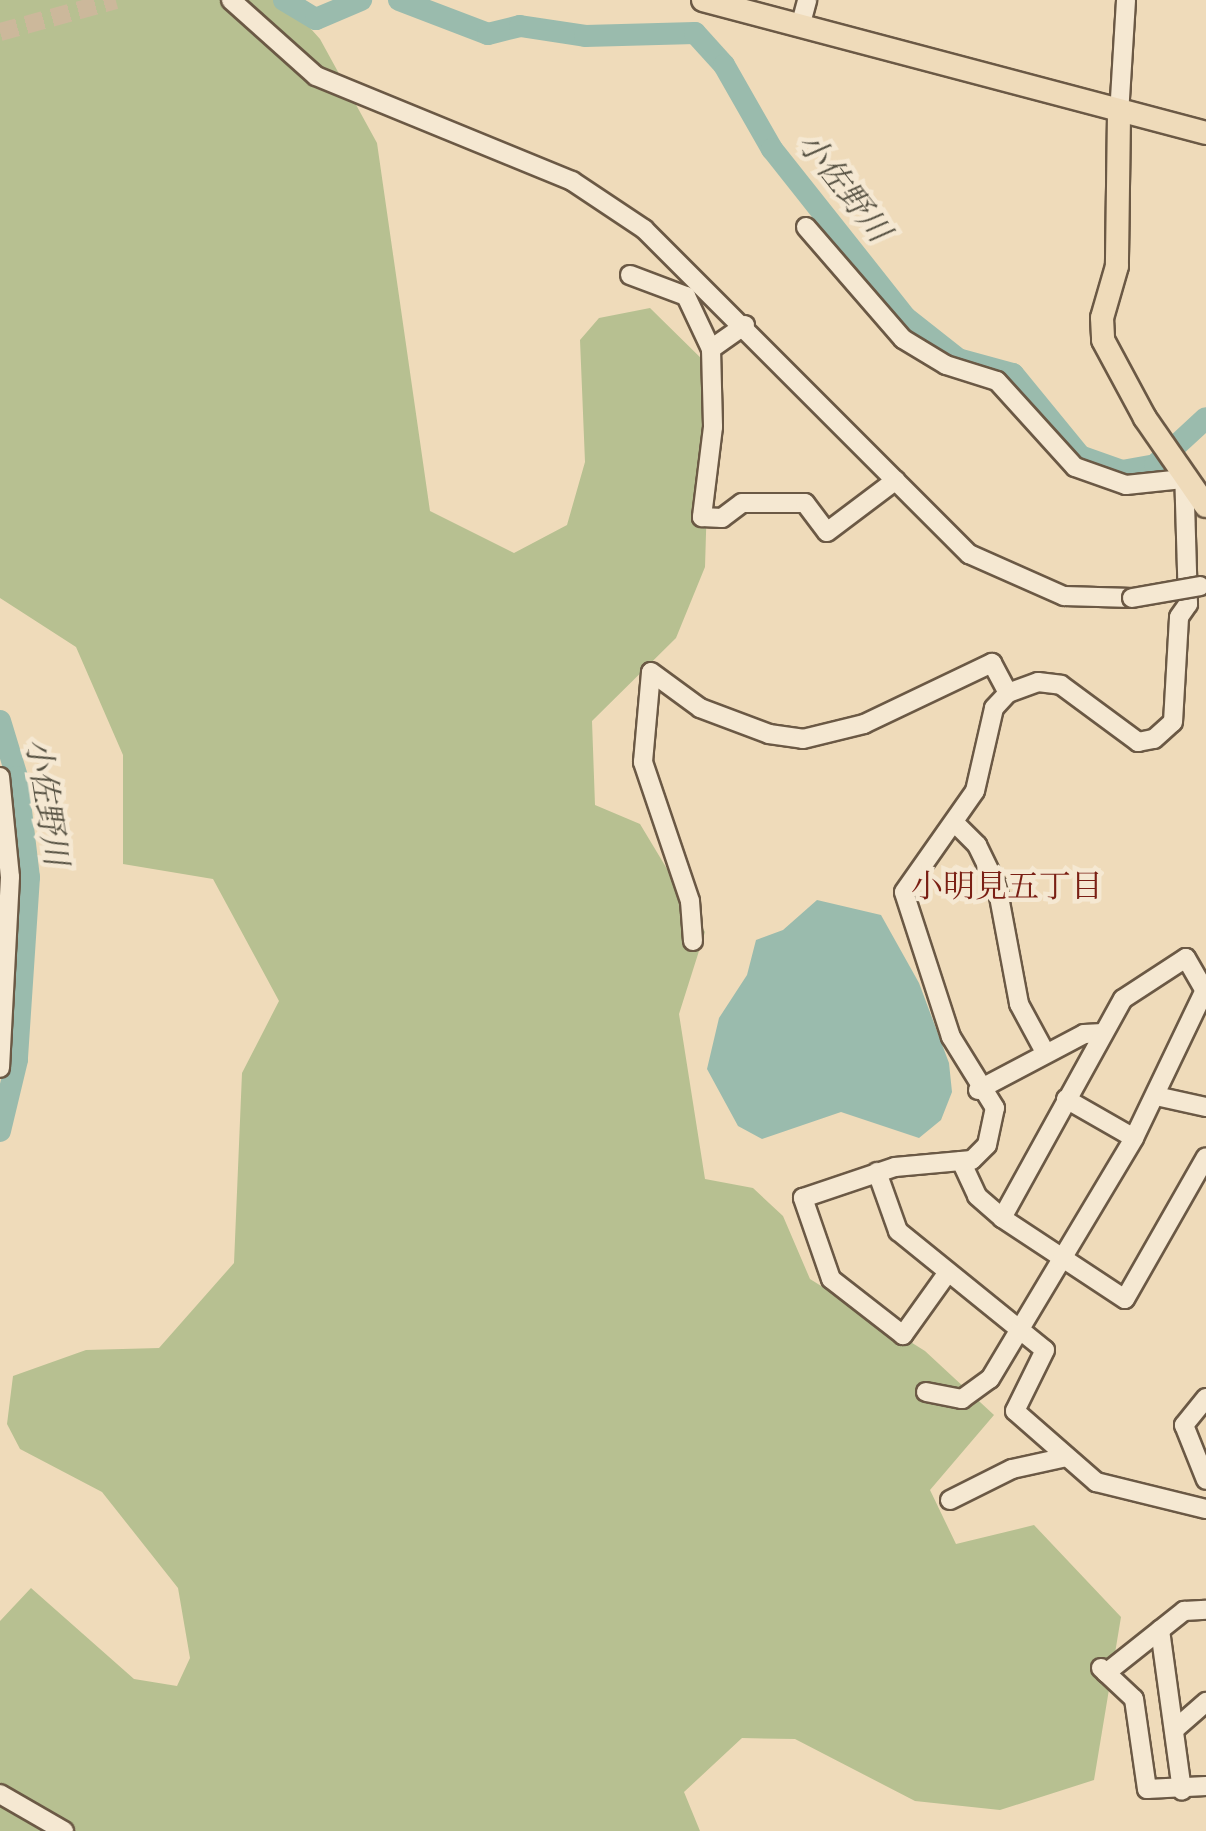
<!DOCTYPE html>
<meta charset="utf-8">
<style>
body{margin:0}
#map{position:relative;width:1206px;height:1831px;overflow:hidden;background:#efdbba;font-family:Alegreya,"Noto Serif JP",serif}
div>[style]{position:absolute}
.green>*{inset:0;background:#b7c091}
.water>*{inset:0;background:#9abbad}
.river>*{height:22px;margin:-11px;padding:0 11px;transform-origin:11px;border-radius:11px;background:#9abbad}
.minor-tunnel>*{height:18px;margin-top:-9px;transform-origin:0;background:repeating-linear-gradient(90deg,#ccb89b 0 18px,transparent 0 27px)}
.roads{filter:drop-shadow(2px 0 #6b5945) drop-shadow(-2px 0 #6b5945) drop-shadow(0 2px #6b5945) drop-shadow(0 -2px #6b5945)}
.minor>*{height:18px;margin:-9px;padding:0 9px;transform-origin:9px;border-radius:9px;background:#f5e8d2}
.major>*{height:22px;margin:-11px;padding:0 11px;transform-origin:11px;border-radius:11px;background:#efdbba}
.bridges{filter:drop-shadow(2px 0 #6b5945) drop-shadow(-2px 0 #6b5945) drop-shadow(0 2px #6b5945) drop-shadow(0 -2px #6b5945)}
.minor-bridge>*{height:18px;margin:-9px;padding:0 9px;transform-origin:9px;border-radius:9px;background:#f5e8d2}
span{translate:-50% -50%;white-space:nowrap;text-align:center;line-height:1.15;-webkit-text-stroke:9px #f5e8d2;paint-order:stroke}
.water-label{font-size:32px;color:#565142;font-style:italic}
.neighbourhood-label{font-size:32px;color:#7a1f14}
</style>
<div id="map">
<div class="green">
<i style="clip-path:polygon(0 0,285px 0,320px 39px,377px 143px,430px 511px,514px 553px,567px 525px,585px 462px,580px 340px,599px 318px,650px 308px,711px 368px,705px 567px,676px 638px,592px 721px,595px 805px,640px 824px,705px 932px,679px 1014px,705px 1179px,753px 1188px,783px 1216px,810px 1279px,925px 1351px,994px 1415px,930px 1490px,956px 1544px,1034px 1525px,1121px 1617px,1094px 1780px,1000px 1810px,915px 1801px,795px 1739px,742px 1738px,684px 1792px,700px 1831px,0 1831px,0 1621px,31px 1588px,134px 1679px,177px 1686px,190px 1658px,178px 1588px,102px 1492px,20px 1449px,7px 1424px,13px 1376px,86px 1350px,159px 1348px,234px 1263px,242px 1073px,279px 1001px,213px 879px,123px 864px,123px 755px,76px 647px,0 598px)"></i>
</div>
<div class="water">
<i style="clip-path:polygon(817px 900px,881px 915px,919px 983px,949px 1063px,952px 1092px,941px 1120px,919px 1138px,841px 1112px,762px 1139px,738px 1126px,707px 1069px,719px 1018px,747px 975px,756px 940px,783px 930px)"></i>
</div>
<div class="river">
<i style="left:284px;top:0;width:37px;rotate:31deg"></i>
<i style="left:316px;top:19px;width:49px;rotate:-22.9deg"></i>
<i style="left:399px;top:0;width:95px;rotate:20.9deg"></i>
<i style="left:488px;top:34px;width:33px;rotate:-14deg"></i>
<i style="left:520px;top:26px;width:66px;rotate:8.7deg"></i>
<i style="left:585px;top:36px;width:110px;rotate:-1.6deg"></i>
<i style="left:695px;top:33px;width:43px;rotate:47.8deg"></i>
<i style="left:724px;top:65px;width:97px;rotate:60.3deg"></i>
<i style="left:772px;top:149px;width:214px;rotate:51.6deg"></i>
<i style="left:905px;top:317px;width:68px;rotate:38.4deg"></i>
<i style="left:958px;top:359px;width:57px;rotate:15.3deg"></i>
<i style="left:1013px;top:374px;width:106px;rotate:50.7deg"></i>
<i style="left:1080px;top:456px;width:45px;rotate:19.7deg"></i>
<i style="left:1122px;top:471px;width:34px;rotate:-10deg"></i>
<i style="left:1155px;top:465px;width:69px;rotate:-42.7deg"></i>
<i style="left:0;top:721px;width:59px;rotate:73.1deg"></i>
<i style="left:17px;top:777px;width:101px;rotate:83.2deg"></i>
<i style="left:29px;top:877px;width:183px;rotate:93.8deg"></i>
<i style="left:17px;top:1060px;width:73px;rotate:103.5deg"></i>
</div>
<div class="minor-tunnel">
<i style="left:0;top:32px;width:120px;rotate:-15.4deg"></i>
</div>
<div class="roads">
<div class="minor">
<i style="left:231px;top:0;width:114px;rotate:41.8deg"></i>
<i style="left:316px;top:76px;width:277px;rotate:22.3deg"></i>
<i style="left:572px;top:181px;width:87px;rotate:33.7deg"></i>
<i style="left:644px;top:229px;width:460px;rotate:45deg"></i>
<i style="left:969px;top:554px;width:104px;rotate:23.9deg"></i>
<i style="left:1064px;top:596px;width:68px;rotate:1.7deg"></i>
<i style="left:800px;top:27px;width:28px;rotate:-75deg"></i>
<i style="left:1119px;top:115px;width:115px;rotate:-86.5deg"></i>
<i style="left:806px;top:227px;width:148px;rotate:49.1deg"></i>
<i style="left:903px;top:339px;width:50px;rotate:31.2deg"></i>
<i style="left:946px;top:365px;width:53px;rotate:17.4deg"></i>
<i style="left:997px;top:381px;width:116px;rotate:47.8deg"></i>
<i style="left:1075px;top:467px;width:54px;rotate:19.4deg"></i>
<i style="left:1126px;top:485px;width:57px;rotate:-6deg"></i>
<i style="left:630px;top:275px;width:60px;rotate:20.6deg"></i>
<i style="left:686px;top:296px;width:59px;rotate:64.7deg"></i>
<i style="left:745px;top:325px;width:42px;rotate:144.8deg"></i>
<i style="left:711px;top:349px;width:78px;rotate:88.5deg"></i>
<i style="left:713px;top:427px;width:91px;rotate:97deg"></i>
<i style="left:702px;top:517px;width:20px;rotate:3deg"></i>
<i style="left:722px;top:518px;width:25px;rotate:-37deg"></i>
<i style="left:742px;top:503px;width:63px"></i>
<i style="left:805px;top:503px;width:36px;rotate:53deg"></i>
<i style="left:827px;top:532px;width:86px;rotate:-37deg"></i>
<i style="left:0;top:777px;width:100px;rotate:84.3deg"></i>
<i style="left:10px;top:877px;width:191px;rotate:93deg"></i>
<i style="left:956px;top:824px;width:30px;rotate:45deg"></i>
<i style="left:977px;top:845px;width:46px;rotate:64deg"></i>
<i style="left:997px;top:886px;width:120px;rotate:79.4deg"></i>
<i style="left:1019px;top:1004px;width:55px;rotate:61.6deg"></i>
<i style="left:693px;top:941px;width:40px;rotate:-94.3deg"></i>
<i style="left:690px;top:901px;width:147px;rotate:-108.7deg"></i>
<i style="left:643px;top:762px;width:90px;rotate:-84.9deg"></i>
<i style="left:651px;top:672px;width:61px;rotate:36.3deg"></i>
<i style="left:700px;top:708px;width:74px;rotate:20.6deg"></i>
<i style="left:769px;top:734px;width:34px;rotate:8deg"></i>
<i style="left:803px;top:739px;width:63px;rotate:-13.8deg"></i>
<i style="left:864px;top:724px;width:142px;rotate:-25.5deg"></i>
<i style="left:992px;top:663px;width:34px;rotate:62deg"></i>
<i style="left:978px;top:1090px;width:120px;rotate:-27.8deg"></i>
<i style="left:1084px;top:1034px;width:19px;rotate:-3deg"></i>
<i style="left:1156px;top:1096px;width:51px;rotate:12.4deg"></i>
<i style="left:1066px;top:1099px;width:78px;rotate:29.8deg"></i>
<i style="left:961px;top:1161px;width:38px;rotate:65deg"></i>
<i style="left:977px;top:1196px;width:33px;rotate:41deg"></i>
<i style="left:1002px;top:1218px;width:147px;rotate:33.4deg"></i>
<i style="left:1125px;top:1299px;width:163px;rotate:-60.3deg"></i>
<i style="left:877px;top:1172px;width:63px;rotate:70.4deg"></i>
<i style="left:898px;top:1231px;width:189px;rotate:39deg"></i>
<i style="left:1045px;top:1350px;width:68px;rotate:116.2deg"></i>
<i style="left:1015px;top:1411px;width:108px;rotate:41.2deg"></i>
<i style="left:1096px;top:1482px;width:113px;rotate:13.8deg"></i>
<i style="left:1002px;top:1218px;width:250px;rotate:-61.1deg"></i>
<i style="left:1123px;top:999px;width:75px;rotate:-33.1deg"></i>
<i style="left:1186px;top:958px;width:38px;rotate:60deg"></i>
<i style="left:946px;top:1275px;width:74px;rotate:125.6deg"></i>
<i style="left:903px;top:1335px;width:91px;rotate:-142.1deg"></i>
<i style="left:831px;top:1279px;width:86px;rotate:-109.1deg"></i>
<i style="left:803px;top:1198px;width:97px;rotate:-18.6deg"></i>
<i style="left:895px;top:1167px;width:77px;rotate:-5.2deg"></i>
<i style="left:972px;top:1160px;width:21px;rotate:-45deg"></i>
<i style="left:987px;top:1145px;width:38px;rotate:-78deg"></i>
<i style="left:995px;top:1108px;width:84px;rotate:-121.8deg"></i>
<i style="left:951px;top:1037px;width:152px;rotate:-108deg"></i>
<i style="left:904px;top:892px;width:123px;rotate:-54.9deg"></i>
<i style="left:975px;top:791px;width:85px;rotate:-77.1deg"></i>
<i style="left:994px;top:708px;width:21px;rotate:-47deg"></i>
<i style="left:1008px;top:693px;width:32px;rotate:-20deg"></i>
<i style="left:1038px;top:682px;width:23px;rotate:7deg"></i>
<i style="left:1061px;top:685px;width:96px;rotate:36.5deg"></i>
<i style="left:1138px;top:742px;width:16px;rotate:-11deg"></i>
<i style="left:1154px;top:739px;width:25px;rotate:-42deg"></i>
<i style="left:1173px;top:722px;width:105px;rotate:-86.7deg"></i>
<i style="left:1179px;top:617px;width:16px;rotate:-55deg"></i>
<i style="left:1188px;top:604px;width:132px;rotate:-91.7deg"></i>
<i style="left:926px;top:1392px;width:37px;rotate:11deg"></i>
<i style="left:962px;top:1399px;width:34px;rotate:-36deg"></i>
<i style="left:990px;top:1379px;width:281px;rotate:-59.1deg"></i>
<i style="left:1134px;top:1138px;width:166px;rotate:-64.4deg"></i>
<i style="left:1206px;top:1398px;width:35px;rotate:129deg"></i>
<i style="left:1184px;top:1425px;width:59px;rotate:68.2deg"></i>
<i style="left:950px;top:1500px;width:69px;rotate:-26.6deg"></i>
<i style="left:1012px;top:1469px;width:56px;rotate:-12.3deg"></i>
<i style="left:1160px;top:1630px;width:162px;rotate:82.2deg"></i>
<i style="left:1101px;top:1668px;width:45px;rotate:43.2deg"></i>
<i style="left:1134px;top:1699px;width:91px;rotate:81.8deg"></i>
<i style="left:1147px;top:1789px;width:59px;rotate:-2.9deg"></i>
<i style="left:1106px;top:1673px;width:100px;rotate:-38.5deg"></i>
<i style="left:1184px;top:1611px;width:22px;rotate:-3deg"></i>
<i style="left:1174px;top:1730px;width:43px;rotate:-41.2deg"></i>
<i style="left:0;top:1794px;width:74px;rotate:30deg"></i>
</div>
<div class="major">
<i style="left:703px;top:0;width:520px;rotate:14.81deg"></i>
<i style="left:1119px;top:115px;width:151px;rotate:90.8deg"></i>
<i style="left:1117px;top:266px;width:54px;rotate:106.1deg"></i>
<i style="left:1102px;top:318px;width:22px;rotate:87deg"></i>
<i style="left:1103px;top:340px;width:89px;rotate:61.7deg"></i>
<i style="left:1145px;top:418px;width:107px;rotate:55.3deg"></i>
</div>
</div>
<div class="bridges">
<div class="minor-bridge">
<i style="left:1132px;top:598px;width:69px;rotate:-10deg"></i>
</div>
</div>
<div class="water-label">
<span style="left:844px;top:187px;rotate:52deg">小佐野川</span>
<span style="left:47px;top:802px;rotate:81deg">小佐野川</span>
</div>
<div class="neighbourhood-label">
<span style="left:1007px;top:886px">小明見五丁目</span>
</div>
</div>
